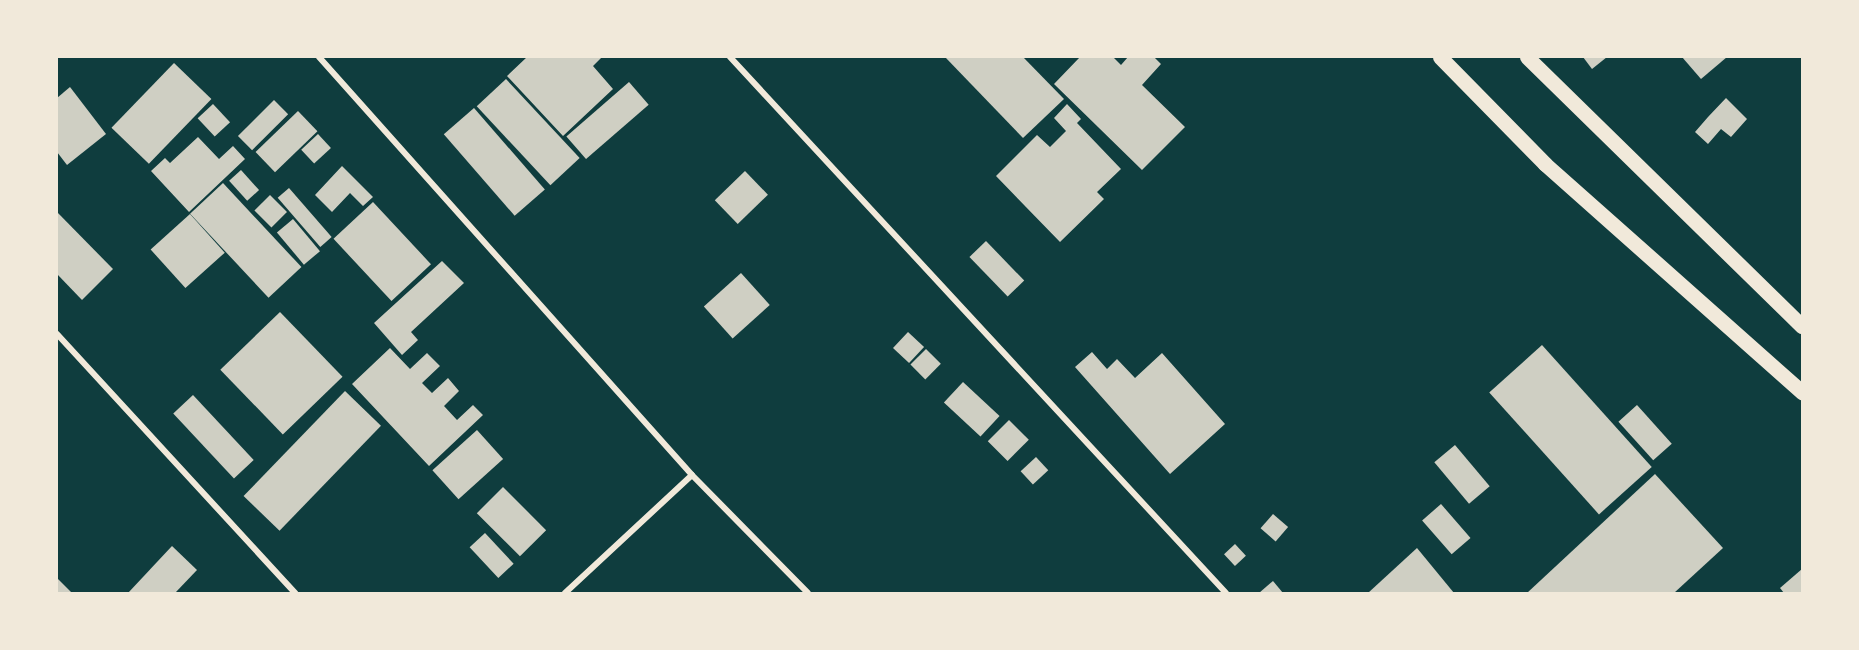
<!DOCTYPE html>
<style>
body{margin:0}
#map{position:relative;width:1859px;height:650px;overflow:hidden;background:#0f3d3e;font-family:Jost,sans-serif}
div>[style]{position:absolute}
.building>*{inset:0;background:#cfcfc3;transform-origin:0 0}
.minor>*{height:6px;margin:-3px;padding:0 3px;transform-origin:3px;border-radius:3px;background:#f1e9da}
.primary>*{height:15px;margin:-7.5px;padding:0 7.5px;transform-origin:7.5px;border-radius:7.5px;background:#f1e9da}
span{translate:-50% -50%;white-space:nowrap;text-align:center;line-height:1.15;-webkit-text-stroke:6px #f1e9da;paint-order:stroke}
.frame{position:absolute;inset:0;border:58px solid #f1e9da;pointer-events:none}
</style>
<div id="map">
<div class="building">
<i style="clip-path:polygon(527px 57px,602px 57px,593px 66px,613px 89px,563px 136px,507px 76px)"></i>
<i style="clip-path:polygon(945px 57px,1023px 57px,1064px 99px,1023px 138px)"></i>
<i style="clip-path:polygon(1080px 57px,1113px 57px,1121px 65px,1128px 57px,1154px 57px,1161px 64px,1142px 85px,1185px 127px,1142px 170px,1054px 84px)"></i>
<i style="clip-path:polygon(1583px 57px,1607px 57px,1592px 69px)"></i>
<i style="clip-path:polygon(1682px 57px,1727px 57px,1701px 79px)"></i>
<i style="left:174px;top:63px;width:52px;height:90px;rotate:44deg"></i>
<i style="left:506px;top:79px;width:108px;height:40px;rotate:47deg"></i>
<i style="left:629px;top:82px;width:30px;height:83px;rotate:49deg"></i>
<i style="clip-path:polygon(70px 87px,106px 134px,67px 165px,57px 152px,57px 98px)"></i>
<i style="clip-path:polygon(1726px 98px,1747px 119px,1731px 137px,1721px 129px,1708px 144px,1695px 132px,1708px 117px,1717px 125px,1708px 117px)"></i>
<i style="left:274px;top:100px;width:20px;height:51px;rotate:45deg"></i>
<i style="left:213px;top:104px;width:25px;height:21px;rotate:47deg"></i>
<i style="clip-path:polygon(1067px 104px,1081px 119px,1077px 123px,1121px 169px,1097px 192px,1104px 199px,1060px 242px,996px 176px,1037px 135px,1050px 147px,1066px 131px,1054px 118px)"></i>
<i style="left:474px;top:108px;width:108px;height:40px;rotate:49deg"></i>
<i style="left:298px;top:111px;width:28px;height:59px;rotate:46deg"></i>
<i style="left:318px;top:134px;width:19px;height:23px;rotate:47deg"></i>
<i style="clip-path:polygon(198px 137px,219px 159px,233px 146px,245px 159px,189px 212px,151px 171px,165px 158px,170px 163px)"></i>
<i style="clip-path:polygon(342px 166px,373px 197px,363px 206px,350px 193px,332px 212px,315px 195px)"></i>
<i style="left:241px;top:170px;width:27px;height:16px;rotate:48deg"></i>
<i style="left:745px;top:171px;width:33px;height:42px;rotate:46deg"></i>
<i style="left:223px;top:183px;width:115px;height:45px;rotate:47deg"></i>
<i style="left:289px;top:188px;width:65px;height:15px;rotate:49deg"></i>
<i style="left:270px;top:195px;width:24px;height:22px;rotate:45deg"></i>
<i style="left:373px;top:202px;width:85px;height:54px;rotate:47deg"></i>
<i style="clip-path:polygon(57px 212px,113px 269px,82px 300px,57px 274px)"></i>
<i style="left:190px;top:214px;width:52px;height:53px;rotate:48deg"></i>
<i style="left:293px;top:219px;width:42px;height:21px;rotate:50deg"></i>
<i style="left:986px;top:241px;width:55px;height:23px;rotate:46deg"></i>
<i style="clip-path:polygon(442px 261px,464px 283px,411px 332px,418px 340px,402px 355px,374px 323px)"></i>
<i style="left:741px;top:273px;width:43px;height:50px;rotate:48deg"></i>
<i style="left:280px;top:312px;width:90px;height:83px;rotate:46deg"></i>
<i style="left:908px;top:332px;width:22px;height:22px;rotate:43deg"></i>
<i style="left:1542px;top:345px;width:164px;height:71px;rotate:48deg"></i>
<i style="clip-path:polygon(390px 348px,410px 369px,427px 353px,440px 366px,422px 383px,432px 393px,448px 378px,459px 391px,444px 406px,457px 420px,473px 405px,483px 415px,429px 466px,352px 384px)"></i>
<i style="left:926px;top:349px;width:21px;height:22px;rotate:45deg"></i>
<i style="clip-path:polygon(1092px 352px,1107px 369px,1117px 359px,1135px 378px,1162px 353px,1225px 424px,1170px 474px,1075px 367px)"></i>
<i style="left:963px;top:382px;width:50px;height:28px;rotate:43deg"></i>
<i style="left:345px;top:391px;width:50px;height:146px;rotate:44deg"></i>
<i style="left:193px;top:395px;width:89px;height:27px;rotate:47deg"></i>
<i style="left:1637px;top:405px;width:52px;height:25px;rotate:48deg"></i>
<i style="left:1009px;top:420px;width:28px;height:30px;rotate:45deg"></i>
<i style="left:477px;top:430px;width:39px;height:60px;rotate:48deg"></i>
<i style="left:1455px;top:445px;width:54px;height:27px;rotate:50deg"></i>
<i style="left:1036px;top:457px;width:18px;height:21px;rotate:47deg"></i>
<i style="clip-path:polygon(1655px 474px,1723px 548px,1674px 593px,1527px 593px)"></i>
<i style="left:503px;top:487px;width:61px;height:37px;rotate:45deg"></i>
<i style="left:1441px;top:504px;width:45px;height:25px;rotate:49deg"></i>
<i style="left:1273px;top:514px;width:20px;height:19px;rotate:41deg"></i>
<i style="left:485px;top:533px;width:42px;height:21px;rotate:47deg"></i>
<i style="left:1235px;top:544px;width:16px;height:15px;rotate:47deg"></i>
<i style="clip-path:polygon(172px 546px,197px 570px,175px 593px,128px 593px)"></i>
<i style="clip-path:polygon(1417px 548px,1454px 593px,1368px 593px)"></i>
<i style="clip-path:polygon(1802px 569px,1802px 593px,1784px 593px,1780px 588px)"></i>
<i style="clip-path:polygon(57px 578px,72px 593px,57px 593px)"></i>
<i style="clip-path:polygon(1273px 581px,1283px 593px,1259px 593px)"></i>
</div>
<div class="minor">
<i style="left:319px;top:57px;width:560px;rotate:48.26deg"></i>
<i style="left:692px;top:475px;width:165px;rotate:45.5deg"></i>
<i style="left:730px;top:57px;width:730px;rotate:47.22deg"></i>
<i style="left:57px;top:334px;width:352px;rotate:47.4deg"></i>
<i style="left:565px;top:593px;width:173px;rotate:-42.9deg"></i>
</div>
<div class="primary">
<i style="left:1440px;top:57px;width:150px;rotate:45.5deg"></i>
<i style="left:1545px;top:164px;width:344px;rotate:41.6deg"></i>
<i style="left:1527px;top:57px;width:385px;rotate:44.4deg"></i>
</div>
<div class="frame"></div>
</div>
